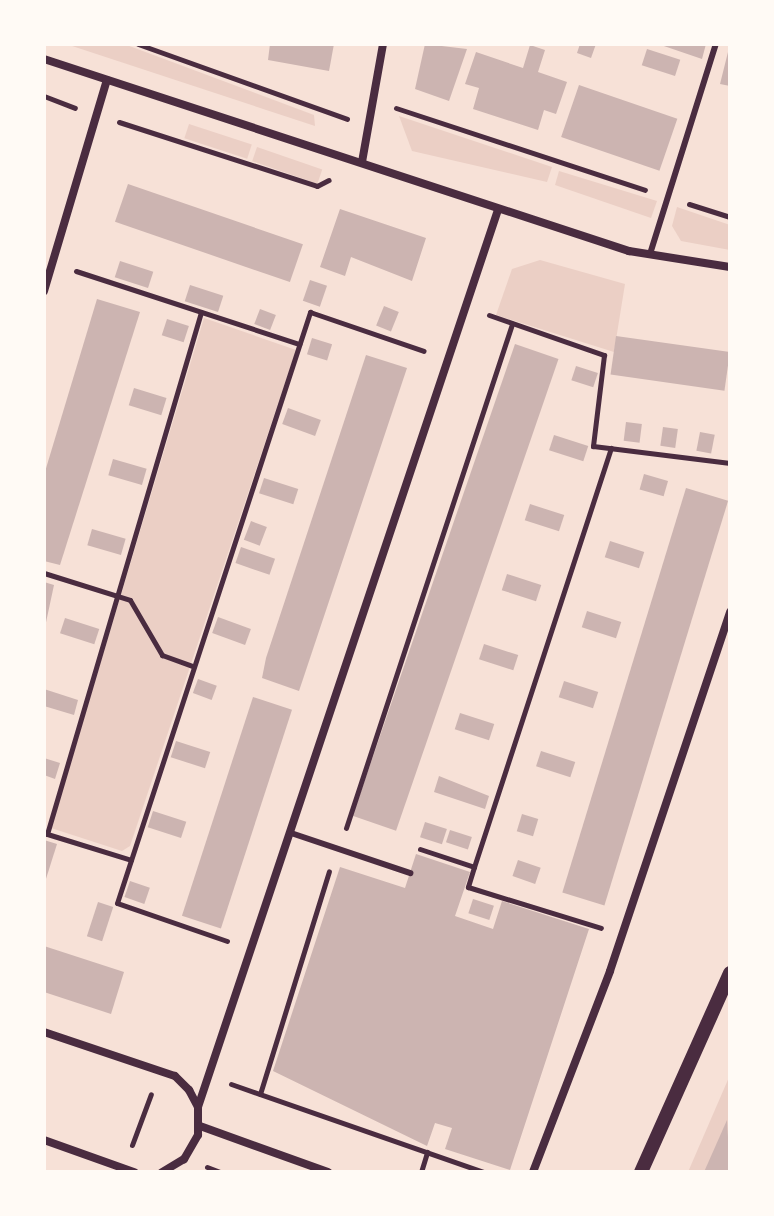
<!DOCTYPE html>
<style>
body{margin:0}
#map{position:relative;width:774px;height:1216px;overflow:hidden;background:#f7e1d7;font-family:Ubuntu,sans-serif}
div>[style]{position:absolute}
.green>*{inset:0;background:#ebcfc5;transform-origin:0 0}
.building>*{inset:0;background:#ccb4b1;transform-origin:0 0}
.path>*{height:5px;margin:-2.5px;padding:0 2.5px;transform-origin:2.5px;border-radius:2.5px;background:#4a2c40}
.service>*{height:6px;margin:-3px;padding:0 3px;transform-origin:3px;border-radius:3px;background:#4a2c40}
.minor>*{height:8px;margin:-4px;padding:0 4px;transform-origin:4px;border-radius:4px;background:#4a2c40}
.tertiary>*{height:14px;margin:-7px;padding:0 7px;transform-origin:7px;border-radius:7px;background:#4a2c40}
span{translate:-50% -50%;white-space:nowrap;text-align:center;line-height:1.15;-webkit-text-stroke:6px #fffaf5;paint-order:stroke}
.frame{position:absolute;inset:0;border:46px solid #fffaf5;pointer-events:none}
</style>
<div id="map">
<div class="green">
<i style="clip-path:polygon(66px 44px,124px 44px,314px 115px,315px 126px)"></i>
<i style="clip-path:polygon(399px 116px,552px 167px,547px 182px,412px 151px)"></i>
<i style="left:189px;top:124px;width:66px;height:15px;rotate:18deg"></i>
<i style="left:257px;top:147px;width:69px;height:15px;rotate:19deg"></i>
<i style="clip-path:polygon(559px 171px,657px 201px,651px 218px,555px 185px)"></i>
<i style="clip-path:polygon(677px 207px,730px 225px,730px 250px,681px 241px,672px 226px)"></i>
<i style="clip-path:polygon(540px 260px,625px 284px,614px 352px,496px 315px,512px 269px)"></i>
<i style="clip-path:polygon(204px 318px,296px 350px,130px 846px,122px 851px,51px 828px)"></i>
<i style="clip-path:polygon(730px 1075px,730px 1172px,688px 1172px)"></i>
</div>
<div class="building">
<i style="clip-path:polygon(270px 44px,334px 44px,329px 71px,268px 60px)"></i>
<i style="clip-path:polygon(425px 44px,467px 49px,449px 101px,415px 89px)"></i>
<i style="clip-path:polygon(580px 44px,596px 44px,591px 58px,577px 53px)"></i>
<i style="clip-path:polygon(658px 44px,706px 44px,702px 59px)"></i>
<i style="clip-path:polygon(730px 44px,730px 86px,720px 84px)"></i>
<i style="clip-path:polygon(530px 45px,545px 50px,538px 72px,567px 82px,556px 114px,544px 110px,538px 130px,473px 109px,479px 88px,465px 84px,476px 52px,523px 68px)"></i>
<i style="left:647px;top:49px;width:35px;height:17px;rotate:18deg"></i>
<i style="left:579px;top:85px;width:104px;height:55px;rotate:19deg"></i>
<i style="left:128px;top:184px;width:185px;height:40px;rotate:19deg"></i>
<i style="clip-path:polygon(340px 209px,426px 238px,412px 281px,351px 257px,345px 276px,320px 267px)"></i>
<i style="left:120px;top:261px;width:35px;height:17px;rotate:18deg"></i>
<i style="left:310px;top:280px;width:18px;height:22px;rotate:19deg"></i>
<i style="left:190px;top:285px;width:35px;height:17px;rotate:18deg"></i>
<i style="clip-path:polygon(97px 299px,140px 312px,60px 565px,44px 561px,44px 475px)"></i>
<i style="left:384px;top:306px;width:16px;height:21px;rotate:22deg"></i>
<i style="left:260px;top:309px;width:17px;height:16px;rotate:21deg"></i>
<i style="left:167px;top:319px;width:23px;height:17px;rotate:18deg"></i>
<i style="left:616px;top:336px;width:115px;height:39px;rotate:8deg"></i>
<i style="left:312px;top:338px;width:21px;height:17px;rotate:17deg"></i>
<i style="left:515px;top:344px;width:46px;height:499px;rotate:19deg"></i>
<i style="clip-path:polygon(366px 355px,407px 368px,299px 691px,262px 678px,266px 658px)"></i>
<i style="left:576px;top:366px;width:23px;height:15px;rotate:18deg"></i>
<i style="left:134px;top:388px;width:34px;height:18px;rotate:17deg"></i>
<i style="left:288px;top:408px;width:35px;height:17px;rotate:20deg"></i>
<i style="left:626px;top:422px;width:16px;height:19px;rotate:7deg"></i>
<i style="left:663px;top:427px;width:15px;height:19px;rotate:8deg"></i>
<i style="left:700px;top:432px;width:15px;height:19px;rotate:11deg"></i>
<i style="left:554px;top:435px;width:36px;height:16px;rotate:18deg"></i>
<i style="left:113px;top:459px;width:35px;height:17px;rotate:16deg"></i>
<i style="left:644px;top:474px;width:25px;height:16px;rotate:16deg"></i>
<i style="left:264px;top:478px;width:36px;height:16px;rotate:18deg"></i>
<i style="left:686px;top:488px;width:44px;height:423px;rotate:17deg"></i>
<i style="left:530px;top:504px;width:36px;height:17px;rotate:18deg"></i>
<i style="left:251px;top:521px;width:17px;height:20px;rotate:21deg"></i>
<i style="left:92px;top:529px;width:35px;height:17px;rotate:16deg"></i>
<i style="left:610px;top:541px;width:36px;height:17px;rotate:18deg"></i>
<i style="left:241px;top:547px;width:36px;height:17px;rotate:19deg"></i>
<i style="left:507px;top:574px;width:36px;height:17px;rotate:18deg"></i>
<i style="clip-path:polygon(44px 582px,54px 585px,45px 627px,44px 627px)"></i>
<i style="left:587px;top:611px;width:36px;height:17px;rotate:18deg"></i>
<i style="left:218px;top:617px;width:35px;height:17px;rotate:20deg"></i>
<i style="left:65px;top:618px;width:36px;height:16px;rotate:18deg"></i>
<i style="left:484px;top:644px;width:36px;height:16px;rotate:18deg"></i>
<i style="left:198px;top:679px;width:20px;height:15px;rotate:20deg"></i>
<i style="left:564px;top:681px;width:36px;height:17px;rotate:18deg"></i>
<i style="clip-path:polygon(44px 689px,78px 700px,74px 715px,44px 706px)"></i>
<i style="left:253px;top:697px;width:41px;height:230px;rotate:18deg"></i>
<i style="left:460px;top:713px;width:36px;height:17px;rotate:18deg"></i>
<i style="left:176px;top:741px;width:36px;height:17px;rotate:18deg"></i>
<i style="left:541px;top:751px;width:36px;height:16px;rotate:18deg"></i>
<i style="clip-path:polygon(44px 758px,60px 763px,55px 779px,44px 775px)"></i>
<i style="clip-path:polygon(439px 776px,489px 796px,485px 809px,434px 792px)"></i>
<i style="left:153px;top:811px;width:35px;height:17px;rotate:18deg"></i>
<i style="left:522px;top:814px;width:17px;height:18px;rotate:17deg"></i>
<i style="left:425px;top:822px;width:23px;height:16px;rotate:18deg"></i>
<i style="left:450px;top:830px;width:23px;height:13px;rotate:18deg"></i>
<i style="clip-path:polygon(44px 840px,57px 844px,45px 882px,44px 882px)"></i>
<i style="clip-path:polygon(416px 854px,470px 872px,455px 916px,493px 929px,502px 901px,589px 929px,510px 1170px,445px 1149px,452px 1128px,435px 1123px,427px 1146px,273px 1071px,340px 867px,405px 888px)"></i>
<i style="left:518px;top:860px;width:24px;height:17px;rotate:19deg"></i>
<i style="left:130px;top:881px;width:21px;height:17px;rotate:19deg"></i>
<i style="left:473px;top:899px;width:22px;height:15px;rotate:18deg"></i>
<i style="left:98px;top:902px;width:16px;height:36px;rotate:18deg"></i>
<i style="clip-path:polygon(44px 946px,124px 972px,111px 1014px,44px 992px)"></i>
<i style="clip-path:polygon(727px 1120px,730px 1172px,704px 1172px)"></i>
</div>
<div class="path">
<i style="left:138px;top:44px;width:222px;rotate:19.7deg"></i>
<i style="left:44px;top:96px;width:33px;rotate:21deg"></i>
<i style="left:396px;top:108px;width:262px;rotate:18.2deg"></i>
<i style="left:119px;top:122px;width:208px;rotate:17.9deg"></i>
<i style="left:317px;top:186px;width:13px;rotate:-27deg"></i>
<i style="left:689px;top:204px;width:43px;rotate:17.6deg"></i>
<i style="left:76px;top:271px;width:235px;rotate:18.1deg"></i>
<i style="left:489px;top:315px;width:122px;rotate:19.2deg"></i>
<i style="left:604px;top:355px;width:92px;rotate:96.9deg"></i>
<i style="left:593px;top:446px;width:138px;rotate:7.1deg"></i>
<i style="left:44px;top:573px;width:90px;rotate:17.4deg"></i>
<i style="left:130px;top:600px;width:64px;rotate:59.8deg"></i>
<i style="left:162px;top:655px;width:32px;rotate:20deg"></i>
<i style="left:346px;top:828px;width:531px;rotate:-71.77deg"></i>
<i style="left:44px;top:833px;width:91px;rotate:17.2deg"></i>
<i style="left:47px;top:834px;width:544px;rotate:-73.56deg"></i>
<i style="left:420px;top:849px;width:57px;rotate:18.4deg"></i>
<i style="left:474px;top:867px;width:21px;rotate:107deg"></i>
<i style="left:468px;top:887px;width:139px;rotate:17.1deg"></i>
<i style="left:474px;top:867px;width:441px;rotate:-71.9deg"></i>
<i style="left:227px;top:941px;width:116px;rotate:-160.9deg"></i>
<i style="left:117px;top:903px;width:622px;rotate:-71.91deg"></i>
<i style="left:310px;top:312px;width:120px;rotate:18.9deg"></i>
<i style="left:231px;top:1084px;width:267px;rotate:19.2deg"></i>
<i style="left:260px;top:1094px;width:233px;rotate:-72.8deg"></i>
<i style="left:132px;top:1145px;width:54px;rotate:-69.6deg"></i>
<i style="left:207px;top:1167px;width:14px;rotate:21deg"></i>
<i style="left:421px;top:1172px;width:21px;rotate:-73deg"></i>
</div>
<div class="service">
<i style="left:650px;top:254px;width:220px;rotate:-72.6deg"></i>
<i style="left:291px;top:833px;width:126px;rotate:18.6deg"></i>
</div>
<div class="minor">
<i style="left:44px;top:59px;width:616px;rotate:18.17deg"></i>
<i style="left:629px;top:251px;width:102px;rotate:9deg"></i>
<i style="left:362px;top:162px;width:120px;rotate:-79.9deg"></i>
<i style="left:44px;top:291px;width:220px;rotate:-73.4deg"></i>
<i style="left:44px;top:1032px;width:138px;rotate:18.6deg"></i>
<i style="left:175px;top:1076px;width:20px;rotate:45deg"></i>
<i style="left:189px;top:1090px;width:19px;rotate:62deg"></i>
<i style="left:198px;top:1107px;width:28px;rotate:90deg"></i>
<i style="left:198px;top:1135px;width:28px;rotate:120deg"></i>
<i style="left:184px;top:1159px;width:26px;rotate:149deg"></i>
<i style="left:198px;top:1107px;width:946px;rotate:-71.51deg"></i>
<i style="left:200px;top:1126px;width:136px;rotate:19.8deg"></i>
<i style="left:44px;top:1140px;width:96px;rotate:19.6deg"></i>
<i style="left:533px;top:1172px;width:215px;rotate:-69deg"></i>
<i style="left:610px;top:971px;width:379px;rotate:-71.5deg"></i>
</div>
<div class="tertiary">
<i style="left:641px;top:1172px;width:218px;rotate:-65.9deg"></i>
</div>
<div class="frame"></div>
</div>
